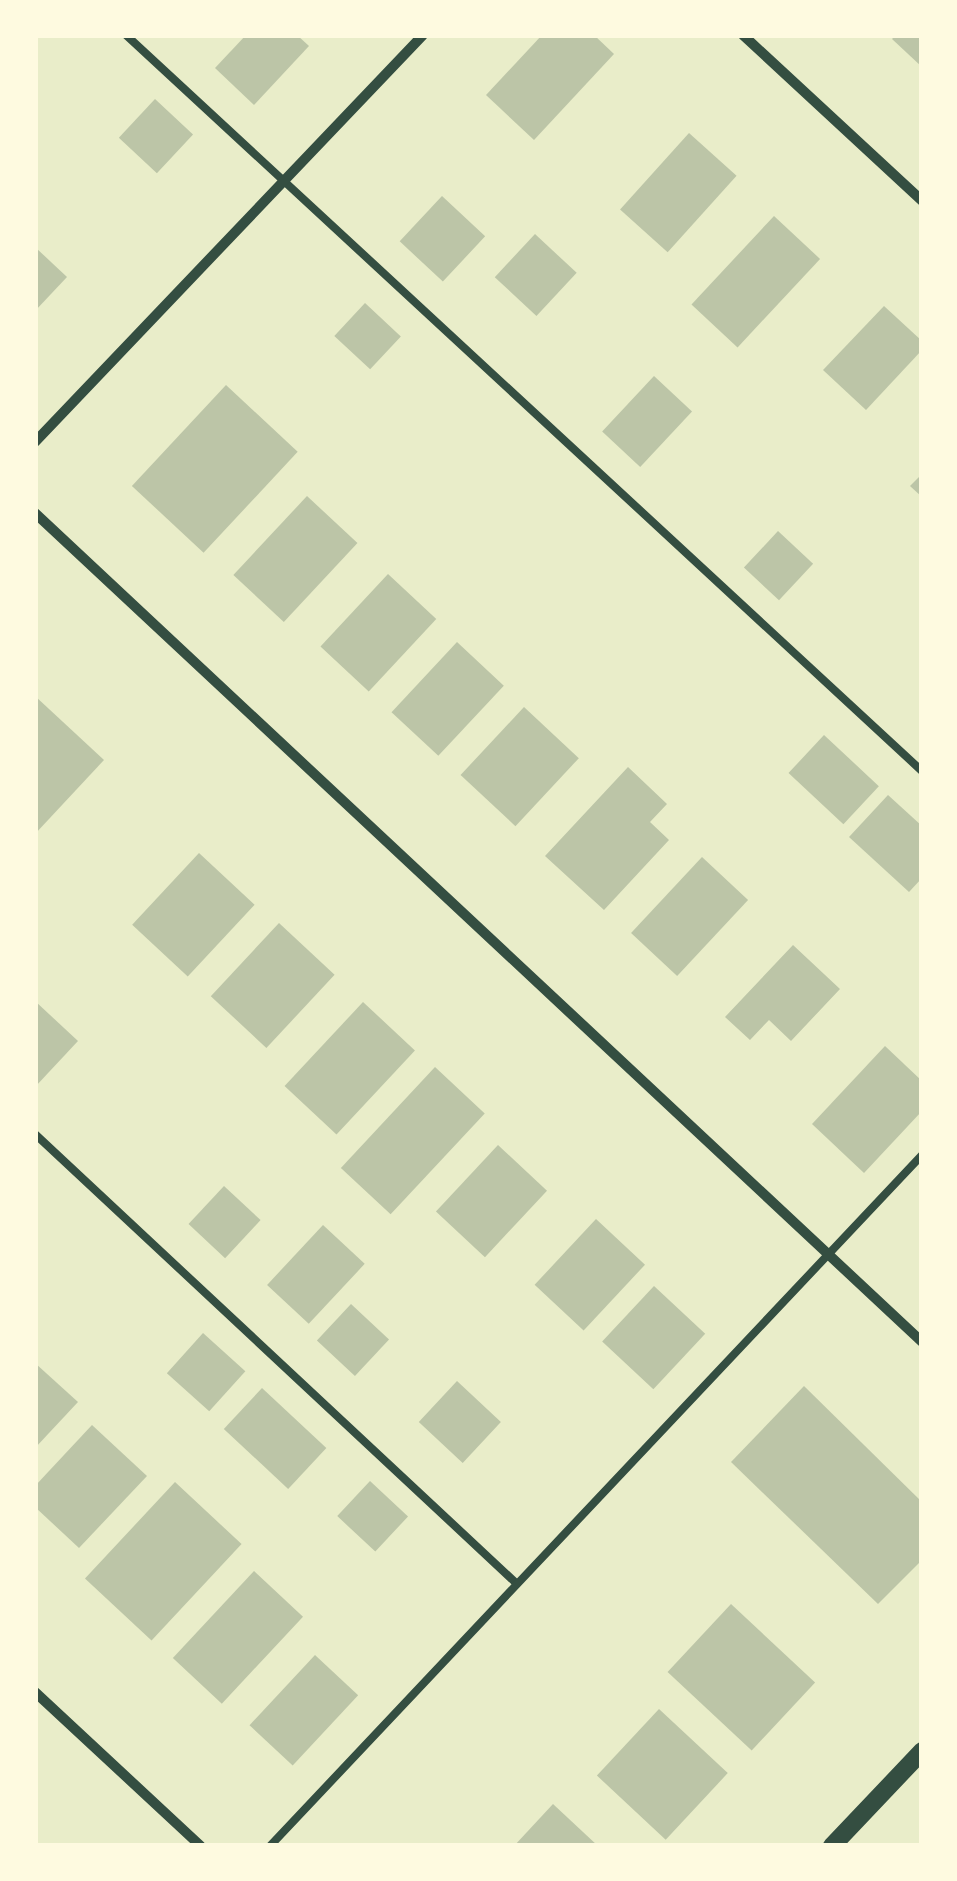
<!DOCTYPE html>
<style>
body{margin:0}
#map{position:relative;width:957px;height:1881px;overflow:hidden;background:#e9edc9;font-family:"Space Grotesk",sans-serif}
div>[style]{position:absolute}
.building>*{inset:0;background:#bcc5a7;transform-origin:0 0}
.service>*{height:8px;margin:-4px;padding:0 4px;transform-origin:4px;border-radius:4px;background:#344e41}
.minor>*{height:10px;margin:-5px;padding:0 5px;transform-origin:5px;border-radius:5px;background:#344e41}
.tertiary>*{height:18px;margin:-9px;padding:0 9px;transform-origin:9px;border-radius:9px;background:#344e41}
span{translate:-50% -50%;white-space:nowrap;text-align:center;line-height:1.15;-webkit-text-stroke:9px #fefae0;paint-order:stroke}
.frame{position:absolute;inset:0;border:38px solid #fefae0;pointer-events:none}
</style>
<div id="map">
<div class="building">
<i style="clip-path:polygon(246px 35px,297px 35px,309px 46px,254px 105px,215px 68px)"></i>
<i style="clip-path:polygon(542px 35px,594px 35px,614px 54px,534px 140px,486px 95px)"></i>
<i style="clip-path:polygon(896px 35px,922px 35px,922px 67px,892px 39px)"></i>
<i style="left:155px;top:99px;width:52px;height:53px;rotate:43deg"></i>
<i style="left:689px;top:133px;width:64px;height:103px;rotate:42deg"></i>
<i style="left:442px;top:196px;width:59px;height:62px;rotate:43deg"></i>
<i style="left:774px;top:216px;width:63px;height:121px;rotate:43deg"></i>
<i style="left:535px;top:234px;width:57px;height:59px;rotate:43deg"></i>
<i style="clip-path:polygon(35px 247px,67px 277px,35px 311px)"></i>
<i style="left:365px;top:303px;width:49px;height:45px;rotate:43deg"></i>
<i style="clip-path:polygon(884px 306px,922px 341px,922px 350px,866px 410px,823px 370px)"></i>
<i style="left:654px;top:376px;width:52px;height:76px;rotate:43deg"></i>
<i style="left:226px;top:385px;width:98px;height:138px;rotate:43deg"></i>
<i style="clip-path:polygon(922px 474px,922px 497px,910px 486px)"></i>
<i style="left:307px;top:496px;width:69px;height:108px;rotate:43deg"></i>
<i style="left:778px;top:531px;width:48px;height:50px;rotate:43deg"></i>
<i style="left:388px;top:574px;width:66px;height:99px;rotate:43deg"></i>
<i style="left:457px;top:642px;width:64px;height:96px;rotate:43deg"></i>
<i style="clip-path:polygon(35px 696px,104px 760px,35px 834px)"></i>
<i style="left:524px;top:707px;width:75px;height:93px;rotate:43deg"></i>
<i style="left:824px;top:735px;width:75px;height:52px;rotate:43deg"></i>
<i style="clip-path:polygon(628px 767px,667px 804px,650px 822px,669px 840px,604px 910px,545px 856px)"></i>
<i style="clip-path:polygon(888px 795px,922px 826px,922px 878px,909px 892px,849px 837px)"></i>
<i style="left:199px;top:853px;width:76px;height:98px;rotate:43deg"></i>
<i style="left:702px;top:857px;width:63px;height:104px;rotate:43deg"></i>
<i style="left:279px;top:923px;width:76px;height:100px;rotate:43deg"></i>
<i style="clip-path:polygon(793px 945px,840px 989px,791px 1041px,769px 1020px,750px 1040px,725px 1017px)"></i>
<i style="clip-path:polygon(35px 1001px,78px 1041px,35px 1087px)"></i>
<i style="left:363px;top:1002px;width:71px;height:115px;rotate:43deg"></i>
<i style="clip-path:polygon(885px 1046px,922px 1081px,922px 1111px,864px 1173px,812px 1124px)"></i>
<i style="left:435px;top:1067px;width:68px;height:138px;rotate:43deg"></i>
<i style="left:498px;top:1145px;width:67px;height:91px;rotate:43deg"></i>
<i style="left:224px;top:1186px;width:50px;height:52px;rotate:43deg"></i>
<i style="left:596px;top:1219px;width:67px;height:90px;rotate:43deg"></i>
<i style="left:323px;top:1225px;width:57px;height:82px;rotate:43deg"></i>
<i style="left:654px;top:1286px;width:70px;height:76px;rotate:43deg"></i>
<i style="left:351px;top:1304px;width:52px;height:50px;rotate:43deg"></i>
<i style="left:203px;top:1333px;width:57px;height:54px;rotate:42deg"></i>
<i style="clip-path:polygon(35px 1363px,78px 1402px,35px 1448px)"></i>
<i style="left:457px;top:1381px;width:60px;height:56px;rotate:43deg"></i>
<i style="clip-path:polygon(804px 1386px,922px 1502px,922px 1560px,878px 1604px,731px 1462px)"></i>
<i style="left:262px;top:1388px;width:88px;height:56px;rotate:43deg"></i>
<i style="clip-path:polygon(92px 1425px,147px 1476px,79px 1548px,35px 1507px,35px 1486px)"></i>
<i style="left:370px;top:1481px;width:52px;height:48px;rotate:43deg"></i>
<i style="left:175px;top:1482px;width:91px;height:132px;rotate:43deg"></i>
<i style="left:254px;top:1571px;width:67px;height:119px;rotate:43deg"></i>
<i style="left:731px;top:1604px;width:115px;height:93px;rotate:43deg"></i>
<i style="left:315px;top:1655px;width:59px;height:96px;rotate:43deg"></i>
<i style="left:659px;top:1709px;width:94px;height:91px;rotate:43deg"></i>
<i style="clip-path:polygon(553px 1804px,598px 1846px,514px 1846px)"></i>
</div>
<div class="service">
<i style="left:126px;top:35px;width:1084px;rotate:42.76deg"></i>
<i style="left:35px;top:1134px;width:659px;rotate:43.03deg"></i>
<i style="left:270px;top:1846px;width:950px;rotate:-46.66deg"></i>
</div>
<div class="minor">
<i style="left:743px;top:35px;width:244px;rotate:42.8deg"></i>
<i style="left:35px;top:442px;width:562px;rotate:-46.37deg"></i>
<i style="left:35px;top:513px;width:1214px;rotate:43.06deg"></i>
<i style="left:35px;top:1692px;width:226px;rotate:42.9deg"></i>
</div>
<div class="tertiary">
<i style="left:832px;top:1846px;width:131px;rotate:-46.5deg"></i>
</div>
<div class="frame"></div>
</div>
